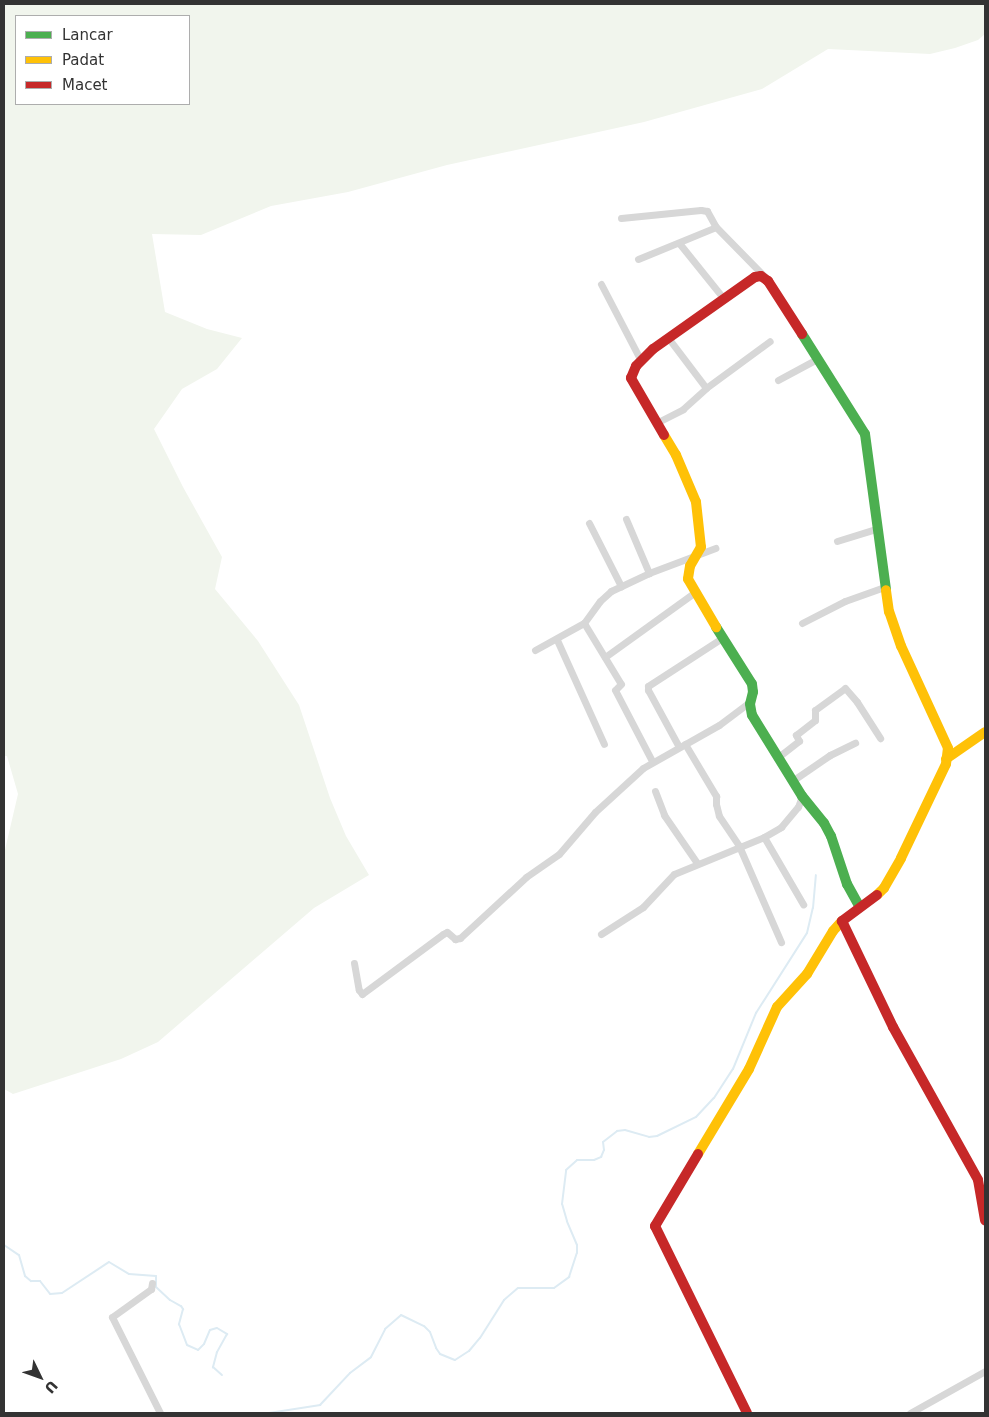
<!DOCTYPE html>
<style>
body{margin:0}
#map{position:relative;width:989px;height:1417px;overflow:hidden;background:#fff;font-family:"DejaVu Sans",sans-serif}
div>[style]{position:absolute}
.green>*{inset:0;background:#f1f5ed}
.stream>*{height:2px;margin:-1px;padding:0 1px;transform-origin:1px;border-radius:1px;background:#ddebf3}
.street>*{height:7px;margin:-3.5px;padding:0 3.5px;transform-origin:3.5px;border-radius:3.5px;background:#d7d7d7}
.fast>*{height:10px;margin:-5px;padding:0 5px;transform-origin:5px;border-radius:5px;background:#4caf50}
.slow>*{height:10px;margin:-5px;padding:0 5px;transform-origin:5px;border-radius:5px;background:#ffc107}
.jam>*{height:10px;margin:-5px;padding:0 5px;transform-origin:5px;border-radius:5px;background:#c62828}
span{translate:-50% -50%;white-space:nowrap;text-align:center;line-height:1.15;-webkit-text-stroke:5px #fff;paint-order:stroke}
.frame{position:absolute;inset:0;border:5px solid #333;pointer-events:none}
.legend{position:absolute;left:15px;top:15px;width:175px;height:90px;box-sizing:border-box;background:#fff;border:1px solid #adadad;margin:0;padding:6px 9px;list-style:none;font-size:15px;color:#333}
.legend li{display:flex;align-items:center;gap:10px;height:25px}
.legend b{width:25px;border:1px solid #adadad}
.north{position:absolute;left:15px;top:1352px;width:50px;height:50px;-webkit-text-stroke:4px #fff;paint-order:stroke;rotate:132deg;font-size:14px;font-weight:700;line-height:20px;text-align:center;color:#333}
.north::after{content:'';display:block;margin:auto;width:18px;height:22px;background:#333;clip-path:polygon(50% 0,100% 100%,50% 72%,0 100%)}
</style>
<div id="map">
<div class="green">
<i style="clip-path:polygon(evenodd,4px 4px,985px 4px,985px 34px,978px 40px,955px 48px,930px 54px,828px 49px,762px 89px,644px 122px,447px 165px,348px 192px,271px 206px,201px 235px,152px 234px,165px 312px,207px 329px,242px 338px,217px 369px,182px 389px,154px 429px,183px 487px,222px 557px,215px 589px,258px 641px,299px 705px,330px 798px,346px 836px,369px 875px,314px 908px,158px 1042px,121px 1059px,13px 1094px,4px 1089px,4px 854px,18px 794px,7px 756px,4px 756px,4px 4px,189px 16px,189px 104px,16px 104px,16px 16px,189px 16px)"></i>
</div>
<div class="stream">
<i style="left:4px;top:1245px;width:18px;rotate:34deg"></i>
<i style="left:19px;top:1255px;width:22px;rotate:74deg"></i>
<i style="left:25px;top:1276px;width:8px;rotate:40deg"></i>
<i style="left:31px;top:1281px;width:9px"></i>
<i style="left:40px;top:1281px;width:16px;rotate:52deg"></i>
<i style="left:50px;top:1294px;width:12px;rotate:-5deg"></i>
<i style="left:62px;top:1293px;width:56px;rotate:-33.4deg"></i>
<i style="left:109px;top:1262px;width:23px;rotate:31deg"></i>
<i style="left:129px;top:1274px;width:27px;rotate:4deg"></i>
<i style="left:156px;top:1276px;width:11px;rotate:90deg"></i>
<i style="left:156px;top:1287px;width:19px;rotate:43deg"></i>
<i style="left:170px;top:1300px;width:13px;rotate:29deg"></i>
<i style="left:181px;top:1306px;width:4px;rotate:56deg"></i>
<i style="left:183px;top:1309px;width:16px;rotate:105deg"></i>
<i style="left:179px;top:1324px;width:22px;rotate:69deg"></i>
<i style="left:187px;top:1345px;width:12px;rotate:24deg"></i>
<i style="left:198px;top:1350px;width:8px;rotate:-45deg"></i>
<i style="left:204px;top:1344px;width:15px;rotate:-67deg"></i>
<i style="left:210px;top:1330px;width:7px;rotate:-16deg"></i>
<i style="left:217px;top:1328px;width:12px;rotate:31deg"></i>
<i style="left:227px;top:1334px;width:21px;rotate:119deg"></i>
<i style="left:217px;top:1352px;width:16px;rotate:105deg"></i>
<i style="left:213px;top:1367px;width:12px;rotate:42deg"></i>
<i style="left:269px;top:1413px;width:52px;rotate:-8.9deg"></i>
<i style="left:320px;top:1405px;width:44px;rotate:-46.8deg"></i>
<i style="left:350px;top:1373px;width:26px;rotate:-37deg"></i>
<i style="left:371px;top:1357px;width:31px;rotate:-63deg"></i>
<i style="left:385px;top:1329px;width:21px;rotate:-41deg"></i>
<i style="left:401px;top:1315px;width:25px;rotate:26deg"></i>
<i style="left:424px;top:1326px;width:8px;rotate:45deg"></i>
<i style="left:430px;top:1332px;width:17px;rotate:69deg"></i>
<i style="left:436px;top:1348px;width:7px;rotate:56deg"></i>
<i style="left:440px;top:1354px;width:16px;rotate:22deg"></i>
<i style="left:455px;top:1360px;width:17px;rotate:-33deg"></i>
<i style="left:469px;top:1351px;width:17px;rotate:-50deg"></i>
<i style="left:480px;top:1338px;width:45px;rotate:-57.7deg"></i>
<i style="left:504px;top:1300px;width:18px;rotate:-41deg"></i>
<i style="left:518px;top:1288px;width:36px"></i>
<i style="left:554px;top:1288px;width:19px;rotate:-36deg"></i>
<i style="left:569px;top:1277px;width:25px;rotate:-72deg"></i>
<i style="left:577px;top:1253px;width:8px;rotate:-90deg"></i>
<i style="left:577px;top:1245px;width:26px;rotate:-113deg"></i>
<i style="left:567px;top:1221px;width:18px;rotate:-106deg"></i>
<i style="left:562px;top:1204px;width:34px;rotate:-83deg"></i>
<i style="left:566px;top:1170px;width:15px;rotate:-42deg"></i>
<i style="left:577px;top:1160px;width:17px"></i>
<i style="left:594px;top:1160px;width:8px;rotate:-23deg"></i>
<i style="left:601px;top:1157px;width:8px;rotate:-67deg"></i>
<i style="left:604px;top:1150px;width:8px;rotate:-97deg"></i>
<i style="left:603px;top:1142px;width:18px;rotate:-38deg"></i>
<i style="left:617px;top:1131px;width:8px;rotate:-7deg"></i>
<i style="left:625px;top:1130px;width:25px;rotate:16deg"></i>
<i style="left:649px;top:1137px;width:8px;rotate:-7deg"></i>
<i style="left:657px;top:1136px;width:43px;rotate:-26deg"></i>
<i style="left:696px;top:1117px;width:26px;rotate:-47deg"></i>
<i style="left:714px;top:1098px;width:35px;rotate:-57deg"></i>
<i style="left:733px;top:1069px;width:61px;rotate:-67.7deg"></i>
<i style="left:756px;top:1013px;width:95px;rotate:-57.5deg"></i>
<i style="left:807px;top:933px;width:26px;rotate:-77deg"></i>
<i style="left:813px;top:908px;width:33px;rotate:-85deg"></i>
</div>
<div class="street">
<i style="left:621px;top:218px;width:80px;rotate:-5.7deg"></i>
<i style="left:701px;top:210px;width:6px;rotate:9deg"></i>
<i style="left:707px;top:211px;width:18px;rotate:61deg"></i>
<i style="left:679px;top:243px;width:72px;rotate:51.2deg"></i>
<i style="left:638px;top:259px;width:84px;rotate:-22.3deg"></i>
<i style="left:716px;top:227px;width:71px;rotate:45.6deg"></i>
<i style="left:601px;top:284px;width:87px;rotate:62.5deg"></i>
<i style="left:669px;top:339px;width:61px;rotate:52.9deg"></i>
<i style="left:706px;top:388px;width:79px;rotate:-36.3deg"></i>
<i style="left:778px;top:380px;width:44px;rotate:-28.3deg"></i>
<i style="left:658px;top:422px;width:28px;rotate:-27deg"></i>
<i style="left:683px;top:409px;width:31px;rotate:-42deg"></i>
<i style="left:626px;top:519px;width:59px;rotate:66.9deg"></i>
<i style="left:589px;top:523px;width:71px;rotate:63.1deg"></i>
<i style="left:837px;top:541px;width:41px;rotate:-17.1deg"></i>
<i style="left:584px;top:623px;width:71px;rotate:58.8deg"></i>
<i style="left:621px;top:684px;width:8px;rotate:135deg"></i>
<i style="left:615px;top:690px;width:80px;rotate:62.5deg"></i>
<i style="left:802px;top:623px;width:48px;rotate:-27.1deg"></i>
<i style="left:845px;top:601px;width:41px;rotate:-19.7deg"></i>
<i style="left:557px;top:640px;width:114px;rotate:65.7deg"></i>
<i style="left:535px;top:650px;width:56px;rotate:-28.9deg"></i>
<i style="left:584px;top:623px;width:27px;rotate:-54deg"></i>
<i style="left:600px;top:601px;width:15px;rotate:-42deg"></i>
<i style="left:611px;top:591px;width:42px;rotate:-25.3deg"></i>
<i style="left:649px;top:573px;width:71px;rotate:-20.7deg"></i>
<i style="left:605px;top:657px;width:111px;rotate:-35.8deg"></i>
<i style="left:685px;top:744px;width:61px;rotate:59.2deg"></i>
<i style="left:716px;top:796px;width:8px;rotate:90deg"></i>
<i style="left:716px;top:804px;width:12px;rotate:76deg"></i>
<i style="left:719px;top:816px;width:36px;rotate:56deg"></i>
<i style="left:739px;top:846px;width:105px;rotate:66.4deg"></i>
<i style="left:679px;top:747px;width:65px;rotate:-118.5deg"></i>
<i style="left:648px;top:690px;width:4px;rotate:-90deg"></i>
<i style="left:648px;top:686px;width:88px;rotate:-33deg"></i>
<i style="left:777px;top:758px;width:28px;rotate:-38deg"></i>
<i style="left:799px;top:741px;width:7px;rotate:-117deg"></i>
<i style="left:796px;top:735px;width:24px;rotate:-38deg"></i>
<i style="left:815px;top:720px;width:10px;rotate:-90deg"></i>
<i style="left:815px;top:710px;width:37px;rotate:-36deg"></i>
<i style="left:845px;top:688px;width:18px;rotate:49deg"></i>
<i style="left:857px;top:702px;width:43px;rotate:57.4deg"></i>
<i style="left:792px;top:781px;width:46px;rotate:-34.4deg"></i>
<i style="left:830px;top:755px;width:28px;rotate:-26deg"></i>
<i style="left:655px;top:791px;width:26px;rotate:69deg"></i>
<i style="left:664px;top:815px;width:58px;rotate:55.5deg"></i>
<i style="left:764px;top:837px;width:78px;rotate:59.8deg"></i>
<i style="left:601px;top:934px;width:50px;rotate:-32.7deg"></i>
<i style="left:643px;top:907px;width:45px;rotate:-46.8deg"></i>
<i style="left:674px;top:874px;width:97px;rotate:-22.3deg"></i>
<i style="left:764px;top:837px;width:20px;rotate:-30deg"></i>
<i style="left:781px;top:827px;width:26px;rotate:-50deg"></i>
<i style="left:798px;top:807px;width:12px;rotate:-70deg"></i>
<i style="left:354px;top:963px;width:27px;rotate:80deg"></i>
<i style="left:359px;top:990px;width:5px;rotate:53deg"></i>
<i style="left:362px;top:994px;width:101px;rotate:-36.5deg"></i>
<i style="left:443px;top:934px;width:4px;rotate:-27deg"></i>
<i style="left:447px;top:932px;width:11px;rotate:41deg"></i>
<i style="left:455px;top:939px;width:5px;rotate:-11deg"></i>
<i style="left:460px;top:938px;width:90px;rotate:-42.7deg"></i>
<i style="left:526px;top:877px;width:40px;rotate:-34.9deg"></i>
<i style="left:559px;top:854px;width:55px;rotate:-49.4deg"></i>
<i style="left:595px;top:812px;width:65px;rotate:-42.5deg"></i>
<i style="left:643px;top:768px;width:87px;rotate:-29.5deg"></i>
<i style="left:719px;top:725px;width:40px;rotate:-37deg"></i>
<i style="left:152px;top:1283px;width:6px;rotate:99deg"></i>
<i style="left:151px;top:1289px;width:48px;rotate:144.3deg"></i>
<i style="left:112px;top:1317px;width:107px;rotate:63.4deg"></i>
<i style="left:910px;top:1413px;width:86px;rotate:-29.2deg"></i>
</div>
<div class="fast">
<i style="left:802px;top:334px;width:118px;rotate:57.8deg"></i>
<i style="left:865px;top:434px;width:157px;rotate:82.3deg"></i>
<i style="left:716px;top:627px;width:67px;rotate:57.7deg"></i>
<i style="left:752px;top:684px;width:8px;rotate:83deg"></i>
<i style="left:753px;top:692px;width:12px;rotate:104deg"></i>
<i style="left:750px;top:704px;width:11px;rotate:80deg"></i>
<i style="left:752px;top:715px;width:95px;rotate:58.3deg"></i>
<i style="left:802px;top:796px;width:35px;rotate:51deg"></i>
<i style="left:824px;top:823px;width:15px;rotate:62deg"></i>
<i style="left:831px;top:836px;width:51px;rotate:71.6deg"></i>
<i style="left:847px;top:884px;width:26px;rotate:61deg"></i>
</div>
<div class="slow">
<i style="left:664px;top:435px;width:23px;rotate:59deg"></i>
<i style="left:676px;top:455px;width:51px;rotate:66.9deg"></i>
<i style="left:696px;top:502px;width:45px;rotate:83.7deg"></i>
<i style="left:701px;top:547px;width:22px;rotate:120deg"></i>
<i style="left:690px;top:566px;width:13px;rotate:99deg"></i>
<i style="left:688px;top:579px;width:56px;rotate:59.7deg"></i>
<i style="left:946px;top:759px;width:47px;rotate:-34.7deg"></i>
<i style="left:877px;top:895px;width:10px;rotate:-45deg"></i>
<i style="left:884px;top:888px;width:34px;rotate:-60deg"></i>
<i style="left:901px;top:858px;width:104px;rotate:-64.4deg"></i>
<i style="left:946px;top:764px;width:16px;rotate:-83deg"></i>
<i style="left:948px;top:748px;width:112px;rotate:-114.7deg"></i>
<i style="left:901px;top:646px;width:36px;rotate:-109deg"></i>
<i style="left:889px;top:612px;width:22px;rotate:-98deg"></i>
<i style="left:698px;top:1154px;width:99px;rotate:-59deg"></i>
<i style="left:749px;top:1069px;width:68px;rotate:-65.7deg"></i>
<i style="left:777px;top:1007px;width:45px;rotate:-47.7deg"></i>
<i style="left:807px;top:974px;width:50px;rotate:-58.8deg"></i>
<i style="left:833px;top:931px;width:13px;rotate:-48deg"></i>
</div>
<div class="jam">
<i style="left:664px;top:435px;width:66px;rotate:-120.1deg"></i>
<i style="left:631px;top:378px;width:13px;rotate:-67deg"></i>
<i style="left:636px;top:366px;width:24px;rotate:-45deg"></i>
<i style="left:653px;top:349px;width:125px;rotate:-35.2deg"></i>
<i style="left:755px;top:277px;width:6px;rotate:-9deg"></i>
<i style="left:761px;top:276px;width:9px;rotate:36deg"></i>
<i style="left:768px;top:281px;width:63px;rotate:57.3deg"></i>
<i style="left:877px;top:895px;width:44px;rotate:143.4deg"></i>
<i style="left:842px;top:921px;width:118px;rotate:64.3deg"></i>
<i style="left:893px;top:1027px;width:175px;rotate:60.9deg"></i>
<i style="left:978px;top:1180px;width:41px;rotate:80.1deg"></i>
<i style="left:698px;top:1154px;width:84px;rotate:120.8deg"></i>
<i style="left:655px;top:1226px;width:208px;rotate:63.8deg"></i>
</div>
<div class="frame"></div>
<ul class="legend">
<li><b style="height:6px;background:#4caf50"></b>Lancar</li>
<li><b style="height:6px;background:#ffc107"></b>Padat</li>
<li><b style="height:6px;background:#c62828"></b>Macet</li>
</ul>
<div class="north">U</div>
</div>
